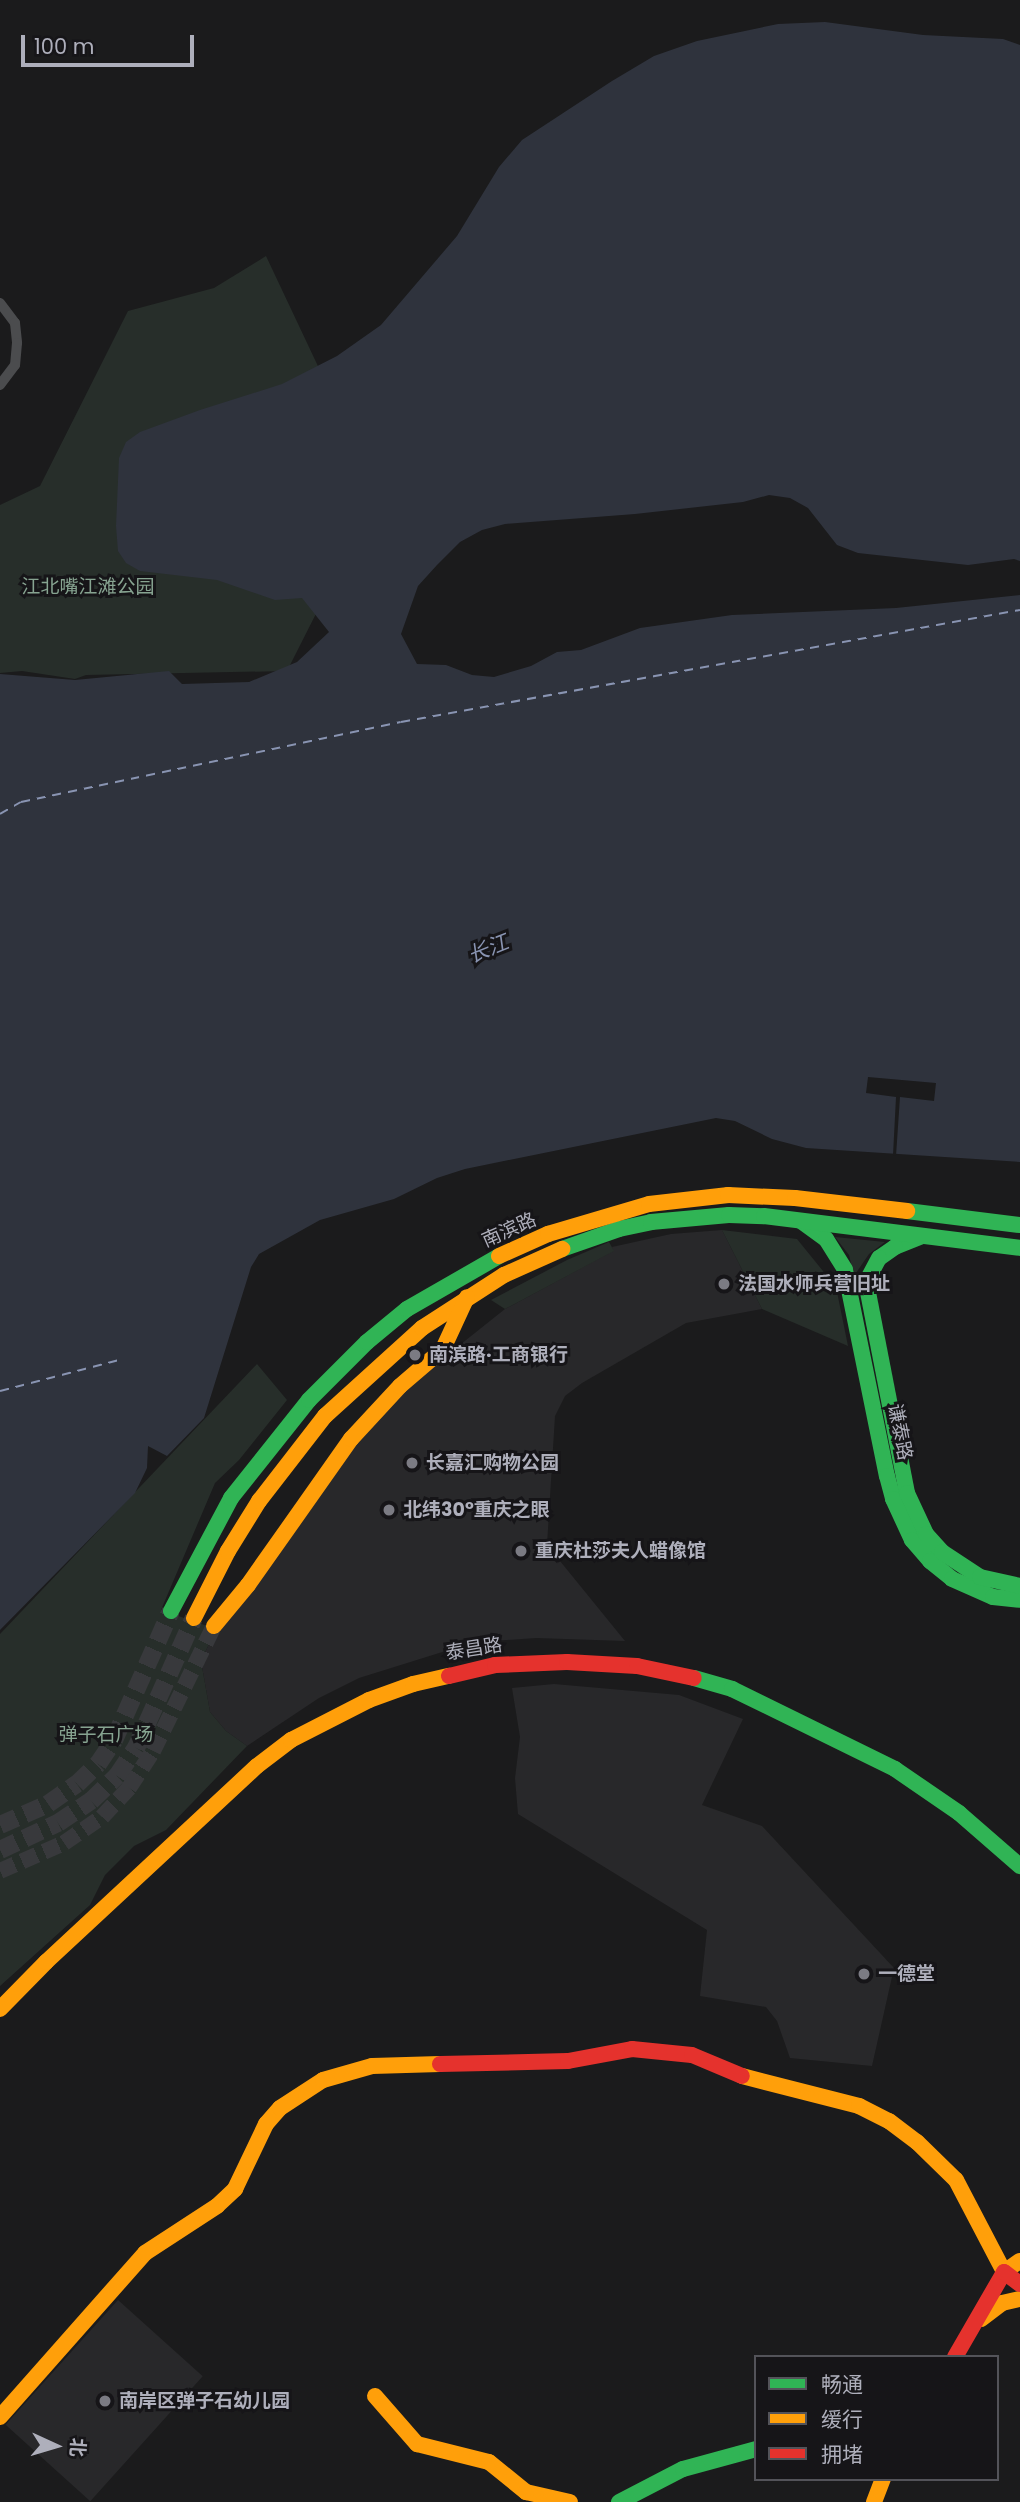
<!DOCTYPE html>
<meta charset="utf-8">
<style>
body{margin:0}
#map{position:relative;width:1020px;height:2502px;overflow:hidden;background:#1b1b1c;font-family:Poppins,"Noto Sans SC",sans-serif}
div>[style]{position:absolute}
.built>*{inset:0;background:#28282a;transform-origin:0 0}
.green>*{inset:0;background:#272e2a}
.water>*{inset:0;background:#2f333d}
.pier>*{inset:0;background:#1b1b1c}
.ferry>*{height:2px;margin-top:-1px;transform-origin:0;background:repeating-linear-gradient(90deg,#8994b2 0 9px,transparent 0 16px)}
.secondary-tunnel>*{height:16px;margin-top:-8px;transform-origin:0;background:repeating-linear-gradient(90deg,#38393c 0 16px,transparent 0 24px)}
.primary-tunnel>*{height:18px;margin-top:-9px;transform-origin:0;background:repeating-linear-gradient(90deg,#38393c 0 18px,transparent 0 27px)}
.street>*{height:10px;margin:-5px;padding:0 5px;transform-origin:5px;border-radius:5px;background:#4b4c4e}
.fast>*{height:16px;margin:-8px;padding:0 8px;transform-origin:8px;border-radius:8px;background:#30b455}
.slow>*{height:16px;margin:-8px;padding:0 8px;transform-origin:8px;border-radius:8px;background:#ff9f0a}
.jam>*{height:16px;margin:-8px;padding:0 8px;transform-origin:8px;border-radius:8px;background:#e5322d}
.dots>*{width:19px;height:19px;translate:-50% -50%;box-sizing:border-box;border:4px solid #161518;border-radius:50%}
span{translate:-50% -50%;white-space:nowrap;text-align:center;line-height:1.15;-webkit-text-stroke:6px #161518;paint-order:stroke}
.park-label{font-size:19px;color:#87a491}
.street-label{font-size:19px;color:#aeafbb}
.poi-label{font-size:19px;color:#aeafbb;font-weight:700}
.left{translate:0 -50%;text-align:left}
.water-label{font-size:21px;color:#8994b2;font-style:italic}
.legend{position:absolute;left:754px;top:2355px;width:245px;height:126px;box-sizing:border-box;background:#161518;border:2px solid #535359;margin:0;padding:9px 12px;list-style:none;font-size:21px;color:#aeafbb}
.legend li{display:flex;align-items:center;gap:14px;height:35px}
.legend b{width:35px;border:2px solid #535359}
.north{position:absolute;left:21px;top:2411px;width:70px;height:70px;-webkit-text-stroke:5px #161518;paint-order:stroke;rotate:94deg;font-size:19px;font-weight:700;line-height:28px;text-align:center;color:#aeafbb}
.north::after{content:'';display:block;margin:auto;width:24px;height:32px;background:#aeafbb;clip-path:polygon(50% 0,100% 100%,50% 72%,0 100%)}
.scale{position:absolute;left:21px;top:35px;width:173px;height:32px;box-sizing:border-box;border:4px solid #aeafbb;border-top:0;padding-left:9px;font-size:21px;line-height:24px;white-space:nowrap;color:#aeafbb;-webkit-text-stroke:5px #161518;paint-order:stroke}
</style>
<div id="map">
<div class="built">
<i style="clip-path:polygon(722px 1230px,762px 1309px,686px 1323px,582px 1383px,565px 1396px,555px 1416px,547px 1545px,625px 1641px,536px 1638px,492px 1641px,452px 1649px,359px 1678px,319px 1698px,247px 1746px,226px 1731px,210px 1712px,201px 1661px,216px 1629px,357px 1443px,407px 1387px,505px 1309px,613px 1251px,612px 1247px,671px 1234px)"></i>
<i style="clip-path:polygon(554px 1684px,679px 1695px,743px 1719px,702px 1805px,762px 1826px,894px 1968px,872px 2066px,790px 2058px,777px 2021px,766px 2007px,700px 1996px,707px 1930px,518px 1814px,515px 1778px,520px 1737px,512px 1688px)"></i>
<i style="left:118px;top:2300px;width:114px;height:168px;rotate:42deg"></i>
</div>
<div class="green">
<i style="clip-path:polygon(266px 256px,325px 381px,325px 596px,287px 671px,86px 675px,75px 679px,22px 671px,0 673px,0 505px,40px 486px,128px 311px,214px 288px)"></i>
<i style="clip-path:polygon(722px 1230px,797px 1239px,836px 1287px,848px 1346px,762px 1309px)"></i>
<i style="clip-path:polygon(835px 1237px,885px 1242px,869px 1254px,854px 1276px,849px 1255px)"></i>
<i style="clip-path:polygon(609px 1242px,614px 1251px,505px 1309px,491px 1300px,567px 1260px)"></i>
<i style="clip-path:polygon(257px 1364px,287px 1400px,239px 1460px,215px 1483px,161px 1610px,216px 1629px,201px 1661px,210px 1712px,226px 1731px,247px 1746px,166px 1830px,134px 1846px,105px 1875px,90px 1905px,0 1986px,0 1634px)"></i>
</div>
<div class="water">
<i style="clip-path:polygon(825px 22px,923px 35px,1003px 39px,1020px 45px,1020px 561px,1014px 559px,968px 565px,858px 553px,837px 545px,808px 508px,790px 498px,769px 495px,743px 502px,635px 514px,505px 524px,482px 530px,460px 542px,437px 565px,418px 586px,401px 634px,417px 664px,446px 665px,472px 675px,494px 677px,531px 666px,557px 652px,581px 650px,640px 628px,732px 615px,896px 608px,1020px 595px,1020px 1162px,806px 1148px,772px 1139px,735px 1121px,716px 1118px,465px 1169px,437px 1178px,394px 1199px,320px 1220px,259px 1254px,251px 1267px,204px 1418px,167px 1456px,148px 1446px,147px 1468px,135px 1493px,0 1630px,0 674px,75px 680px,169px 671px,182px 684px,249px 682px,297px 662px,329px 632px,302px 598px,275px 600px,217px 580px,140px 571px,126px 563px,118px 551px,116px 526px,119px 458px,126px 442px,140px 432px,200px 410px,282px 384px,337px 356px,381px 325px,457px 236px,499px 167px,522px 140px,612px 81px,654px 56px,697px 41px,778px 24px)"></i>
</div>
<div class="pier">
<i style="clip-path:polygon(868px 1077px,936px 1083px,934px 1101px,900px 1097px,896px 1156px,893px 1155px,896px 1097px,866px 1093px)"></i>
</div>
<div class="ferry">
<i style="left:0;top:814px;width:24px;rotate:-30deg"></i>
<i style="left:21px;top:802px;width:388px;rotate:-11.9deg"></i>
<i style="left:401px;top:722px;width:629px;rotate:-10.26deg"></i>
<i style="left:0;top:1391px;width:123px;rotate:-14.6deg"></i>
</div>
<div class="secondary-tunnel">
<i style="left:0;top:1871px;width:70px;rotate:-23.6deg"></i>
<i style="left:64px;top:1843px;width:46px;rotate:-34.4deg"></i>
<i style="left:102px;top:1817px;width:40px;rotate:-47deg"></i>
<i style="left:129px;top:1788px;width:44px;rotate:-57deg"></i>
<i style="left:153px;top:1751px;width:139px;rotate:-64deg"></i>
</div>
<div class="primary-tunnel">
<i style="left:0;top:1825px;width:52px;rotate:-23.6deg"></i>
<i style="left:48px;top:1804px;width:35px;rotate:-35deg"></i>
<i style="left:77px;top:1784px;width:29px;rotate:-44deg"></i>
<i style="left:98px;top:1764px;width:29px;rotate:-56deg"></i>
<i style="left:114px;top:1740px;width:141px;rotate:-66.2deg"></i>
<i style="left:0;top:1850px;width:64px;rotate:-25deg"></i>
<i style="left:58px;top:1823px;width:40px;rotate:-34deg"></i>
<i style="left:91px;top:1801px;width:36px;rotate:-44deg"></i>
<i style="left:117px;top:1776px;width:34px;rotate:-56deg"></i>
<i style="left:136px;top:1748px;width:142px;rotate:-66deg"></i>
</div>
<div class="street">
<i style="left:0;top:303px;width:25px;rotate:53deg"></i>
<i style="left:15px;top:323px;width:20px;rotate:84deg"></i>
<i style="left:17px;top:343px;width:22px;rotate:95deg"></i>
<i style="left:15px;top:365px;width:25px;rotate:127deg"></i>
</div>
<div class="fast">
<i style="left:907px;top:1211px;width:114px;rotate:7.1deg"></i>
<i style="left:801px;top:1221px;width:31px;rotate:36deg"></i>
<i style="left:826px;top:1239px;width:36px;rotate:58deg"></i>
<i style="left:845px;top:1270px;width:210px;rotate:78.5deg"></i>
<i style="left:887px;top:1476px;width:24px;rotate:75deg"></i>
<i style="left:893px;top:1499px;width:45px;rotate:65.1deg"></i>
<i style="left:912px;top:1540px;width:28px;rotate:49deg"></i>
<i style="left:930px;top:1561px;width:28px;rotate:39deg"></i>
<i style="left:952px;top:1579px;width:45px;rotate:23.7deg"></i>
<i style="left:993px;top:1597px;width:27px;rotate:6deg"></i>
<i style="left:922px;top:1236px;width:29px;rotate:158deg"></i>
<i style="left:895px;top:1247px;width:19px;rotate:145deg"></i>
<i style="left:879px;top:1258px;width:27px;rotate:118deg"></i>
<i style="left:866px;top:1282px;width:215px;rotate:79deg"></i>
<i style="left:907px;top:1493px;width:45px;rotate:65.1deg"></i>
<i style="left:926px;top:1534px;width:24px;rotate:48deg"></i>
<i style="left:942px;top:1552px;width:45px;rotate:33.3deg"></i>
<i style="left:980px;top:1577px;width:41px;rotate:12.7deg"></i>
<i style="left:562px;top:1249px;width:60px;rotate:-19.3deg"></i>
<i style="left:619px;top:1229px;width:33px;rotate:-12deg"></i>
<i style="left:651px;top:1222px;width:78px;rotate:-5.1deg"></i>
<i style="left:729px;top:1215px;width:35px;rotate:2deg"></i>
<i style="left:764px;top:1216px;width:258px;rotate:7.1deg"></i>
<i style="left:171px;top:1611px;width:128px;rotate:-62deg"></i>
<i style="left:231px;top:1498px;width:125px;rotate:-51.5deg"></i>
<i style="left:309px;top:1400px;width:82px;rotate:-45deg"></i>
<i style="left:367px;top:1342px;width:52px;rotate:-39.5deg"></i>
<i style="left:407px;top:1309px;width:106px;rotate:-29.9deg"></i>
<i style="left:694px;top:1678px;width:40px;rotate:16deg"></i>
<i style="left:732px;top:1689px;width:182px;rotate:26.1deg"></i>
<i style="left:895px;top:1769px;width:78px;rotate:34.5deg"></i>
<i style="left:959px;top:1813px;width:81px;rotate:41deg"></i>
<i style="left:619px;top:2502px;width:72px;rotate:-27.3deg"></i>
<i style="left:683px;top:2469px;width:76px;rotate:-15.3deg"></i>
</div>
<div class="slow">
<i style="left:499px;top:1256px;width:54px;rotate:-24.2deg"></i>
<i style="left:548px;top:1234px;width:105px;rotate:-16.5deg"></i>
<i style="left:649px;top:1204px;width:80px;rotate:-6.5deg"></i>
<i style="left:728px;top:1195px;width:67px;rotate:2.6deg"></i>
<i style="left:795px;top:1198px;width:113px;rotate:6.6deg"></i>
<i style="left:194px;top:1618px;width:75px;rotate:-63.1deg"></i>
<i style="left:228px;top:1551px;width:59px;rotate:-58.2deg"></i>
<i style="left:259px;top:1501px;width:108px;rotate:-52.2deg"></i>
<i style="left:325px;top:1416px;width:131px;rotate:-42.2deg"></i>
<i style="left:422px;top:1328px;width:98px;rotate:-32.9deg"></i>
<i style="left:504px;top:1275px;width:64px;rotate:-24.1deg"></i>
<i style="left:214px;top:1626px;width:53px;rotate:-50.3deg"></i>
<i style="left:248px;top:1585px;width:179px;rotate:-54.8deg"></i>
<i style="left:351px;top:1439px;width:72px;rotate:-47.2deg"></i>
<i style="left:400px;top:1386px;width:57px;rotate:-40.7deg"></i>
<i style="left:443px;top:1349px;width:57px;rotate:-65.2deg"></i>
<i style="left:0;top:2009px;width:66px;rotate:-45.6deg"></i>
<i style="left:46px;top:1962px;width:288px;rotate:-42.9deg"></i>
<i style="left:257px;top:1766px;width:43px;rotate:-37.4deg"></i>
<i style="left:291px;top:1740px;width:88px;rotate:-27.1deg"></i>
<i style="left:369px;top:1700px;width:47px;rotate:-20deg"></i>
<i style="left:413px;top:1684px;width:37px;rotate:-13deg"></i>
<i style="left:742px;top:2076px;width:121px;rotate:14.4deg"></i>
<i style="left:859px;top:2106px;width:34px;rotate:27deg"></i>
<i style="left:889px;top:2121px;width:35px;rotate:37deg"></i>
<i style="left:917px;top:2142px;width:54px;rotate:44.3deg"></i>
<i style="left:956px;top:2180px;width:104px;rotate:62.4deg"></i>
<i style="left:1004px;top:2272px;width:19px;rotate:-35deg"></i>
<i style="left:981px;top:2319px;width:26px;rotate:-37deg"></i>
<i style="left:1002px;top:2303px;width:18px;rotate:-13deg"></i>
<i style="left:375px;top:2396px;width:64px;rotate:48.8deg"></i>
<i style="left:417px;top:2444px;width:74px;rotate:14deg"></i>
<i style="left:489px;top:2462px;width:48px;rotate:39deg"></i>
<i style="left:526px;top:2492px;width:45px;rotate:12.8deg"></i>
<i style="left:0;top:2417px;width:219px;rotate:-48.5deg"></i>
<i style="left:145px;top:2253px;width:86px;rotate:-33.1deg"></i>
<i style="left:217px;top:2206px;width:25px;rotate:-43deg"></i>
<i style="left:235px;top:2189px;width:72px;rotate:-64.5deg"></i>
<i style="left:266px;top:2124px;width:21px;rotate:-49deg"></i>
<i style="left:280px;top:2108px;width:51px;rotate:-33.1deg"></i>
<i style="left:323px;top:2080px;width:51px;rotate:-15.9deg"></i>
<i style="left:372px;top:2066px;width:68px;rotate:-1.7deg"></i>
<i style="left:874px;top:2502px;width:25px;rotate:-69deg"></i>
</div>
<div class="jam">
<i style="left:449px;top:1676px;width:47px;rotate:-13.4deg"></i>
<i style="left:495px;top:1665px;width:72px;rotate:-2.4deg"></i>
<i style="left:567px;top:1662px;width:70px;rotate:3.3deg"></i>
<i style="left:637px;top:1666px;width:58px;rotate:11.9deg"></i>
<i style="left:440px;top:2064px;width:128px;rotate:-1.3deg"></i>
<i style="left:568px;top:2061px;width:65px;rotate:-10.6deg"></i>
<i style="left:632px;top:2049px;width:60px;rotate:5.7deg"></i>
<i style="left:692px;top:2055px;width:54px;rotate:22.8deg"></i>
<i style="left:955px;top:2357px;width:98px;rotate:-60deg"></i>
<i style="left:1004px;top:2272px;width:20px;rotate:37deg"></i>
</div>
<div class="dots">
<i style="left:724px;top:1284px;background:#7b7b83"></i>
<i style="left:415px;top:1355px;background:#7b7b83"></i>
<i style="left:412px;top:1463px;background:#7b7b83"></i>
<i style="left:389px;top:1510px;background:#7b7b83"></i>
<i style="left:521px;top:1551px;background:#7b7b83"></i>
<i style="left:864px;top:1974px;background:#7b7b83"></i>
<i style="left:105px;top:2401px;background:#7b7b83"></i>
</div>
<div class="park-label">
<span style="left:88px;top:587px">江北嘴江滩公园</span>
<span style="left:106px;top:1735px">弹子石广场</span>
</div>
<div class="street-label">
<span style="left:509px;top:1230px;rotate:-24deg">南滨路</span>
<span style="left:900px;top:1432px;rotate:79deg">谦泰路</span>
<span style="left:474px;top:1649px;rotate:-9deg">泰昌路</span>
</div>
<div class="poi-label">
<span class="left" style="left:738px;top:1284px">法国水师兵营旧址</span>
<span class="left" style="left:429px;top:1355px">南滨路·工商银行</span>
<span class="left" style="left:426px;top:1463px">长嘉汇购物公园</span>
<span class="left" style="left:403px;top:1510px">北纬30°重庆之眼</span>
<span class="left" style="left:535px;top:1551px">重庆杜莎夫人蜡像馆</span>
<span class="left" style="left:878px;top:1974px">一德堂</span>
<span class="left" style="left:119px;top:2401px">南岸区弹子石幼儿园</span>
</div>
<div class="water-label">
<span style="left:488px;top:949px;rotate:-22deg">长江</span>
</div>
<ul class="legend">
<li><b style="height:9px;background:#30b455"></b>畅通</li>
<li><b style="height:9px;background:#ff9f0a"></b>缓行</li>
<li><b style="height:9px;background:#e5322d"></b>拥堵</li>
</ul>
<div class="north">北</div>
<div class="scale">100 m</div>
</div>
